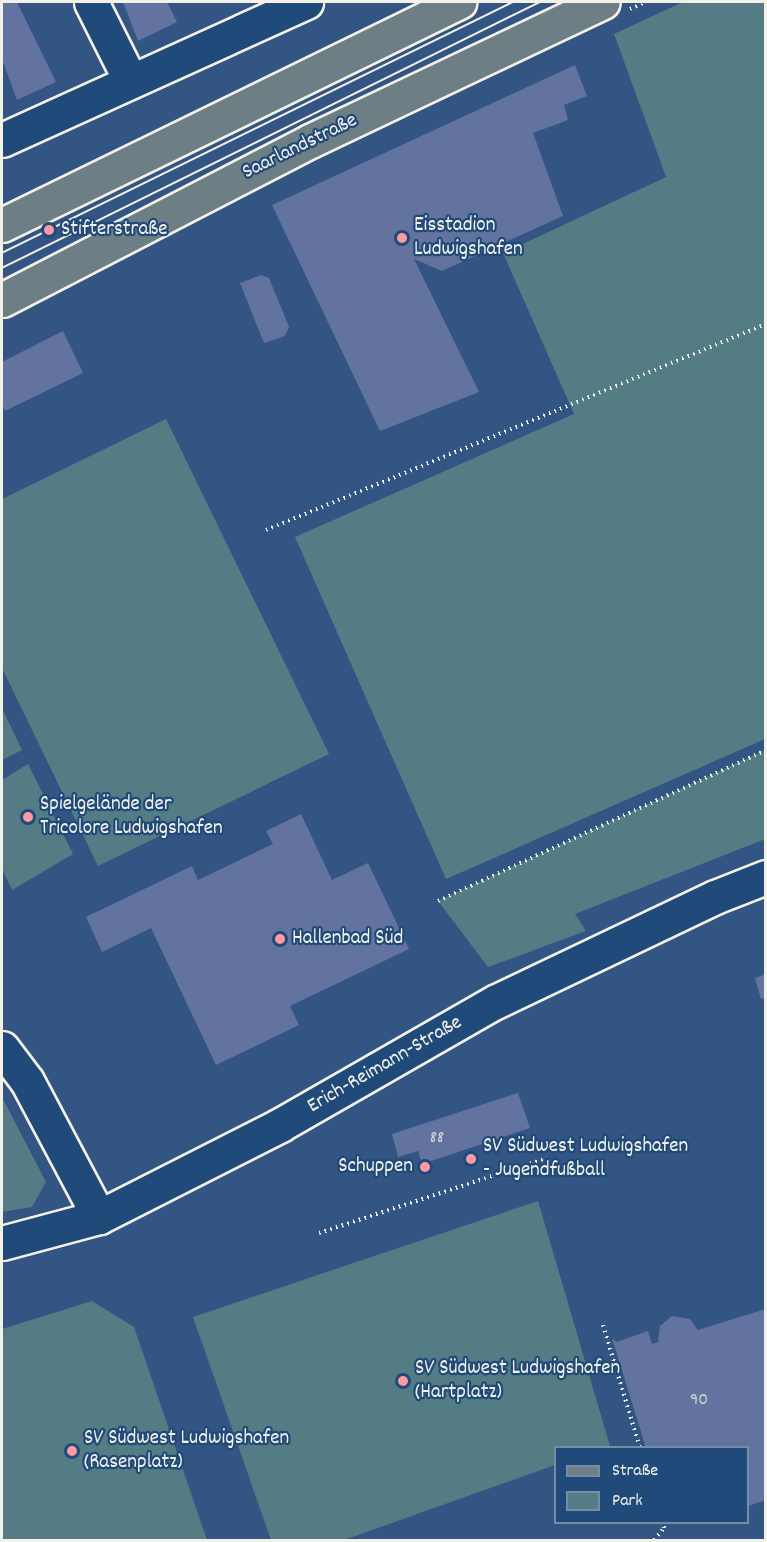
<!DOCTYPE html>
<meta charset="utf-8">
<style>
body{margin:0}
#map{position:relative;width:767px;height:1542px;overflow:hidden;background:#325584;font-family:Dekko,sans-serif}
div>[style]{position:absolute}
.green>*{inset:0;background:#537c84}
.building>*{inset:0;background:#6373a0}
.path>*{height:4px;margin-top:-2px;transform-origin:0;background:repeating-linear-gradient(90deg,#f4f1e8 0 1.5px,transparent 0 6px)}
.roads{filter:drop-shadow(2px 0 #f4f1e8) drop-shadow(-2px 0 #f4f1e8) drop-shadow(0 2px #f4f1e8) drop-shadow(0 -2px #f4f1e8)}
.minor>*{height:33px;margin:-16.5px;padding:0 16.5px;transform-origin:16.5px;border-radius:16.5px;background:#1f4a7a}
.major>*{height:33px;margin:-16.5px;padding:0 16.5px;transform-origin:16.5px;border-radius:16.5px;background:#6d7e84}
.tram>*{height:1.5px;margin:-0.75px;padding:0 0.75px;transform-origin:0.75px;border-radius:0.75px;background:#f4f1e8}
.dots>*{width:16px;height:16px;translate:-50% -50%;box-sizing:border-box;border:3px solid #1f4a7a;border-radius:50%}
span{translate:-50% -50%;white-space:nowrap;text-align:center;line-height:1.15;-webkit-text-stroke:4.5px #1f4a7a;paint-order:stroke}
.number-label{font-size:18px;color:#d0d2d6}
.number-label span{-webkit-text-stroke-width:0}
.street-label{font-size:21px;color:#f4f1e8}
.poi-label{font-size:21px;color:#f4f1e8}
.left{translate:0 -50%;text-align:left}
.right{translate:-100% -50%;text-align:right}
.frame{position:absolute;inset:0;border:3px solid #f4f1e8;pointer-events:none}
.legend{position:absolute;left:554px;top:1446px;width:195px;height:78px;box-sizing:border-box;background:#1f4a7a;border:2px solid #748da6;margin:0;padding:8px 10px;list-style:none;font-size:18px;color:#f4f1e8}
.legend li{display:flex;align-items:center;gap:12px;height:30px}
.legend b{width:30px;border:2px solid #748da6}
</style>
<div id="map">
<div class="green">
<i style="clip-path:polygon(683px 2px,765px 2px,765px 739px,446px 879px,295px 537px,574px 414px,503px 253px,666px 177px,614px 34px)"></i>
<i style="clip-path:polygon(166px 419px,329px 754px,98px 866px,2px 668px,2px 499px)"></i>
<i style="clip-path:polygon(2px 708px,22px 750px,2px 760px)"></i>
<i style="clip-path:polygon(765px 750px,765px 839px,575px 914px,586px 931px,488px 967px,438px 901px)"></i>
<i style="clip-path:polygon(28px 764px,73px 854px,12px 890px,2px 869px,2px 780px)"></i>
<i style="clip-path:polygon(2px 1097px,46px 1182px,32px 1207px,2px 1212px)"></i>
<i style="clip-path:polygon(538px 1201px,610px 1446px,556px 1448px,555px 1465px,344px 1540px,271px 1540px,193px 1317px)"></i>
<i style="clip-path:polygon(92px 1301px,134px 1327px,207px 1540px,2px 1540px,2px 1329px)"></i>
</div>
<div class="building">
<i style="clip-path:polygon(2px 2px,17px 2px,56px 82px,17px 100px,2px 59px)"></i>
<i style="clip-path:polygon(123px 2px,167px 2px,177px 22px,138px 41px)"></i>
<i style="clip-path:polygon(575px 65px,587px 96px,564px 105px,568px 120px,533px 133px,563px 216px,442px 271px,414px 259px,479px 392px,380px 431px,272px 205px)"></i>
<i style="clip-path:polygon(261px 275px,269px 278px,289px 327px,285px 336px,264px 343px,240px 283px)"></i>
<i style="clip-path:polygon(63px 331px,83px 373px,5px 411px,2px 404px,2px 362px)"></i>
<i style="clip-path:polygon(301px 814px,332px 880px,368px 863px,409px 949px,290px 1006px,299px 1025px,216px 1065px,151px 928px,102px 952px,86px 917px,192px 866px,198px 880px,273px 844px,266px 831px)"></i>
<i style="clip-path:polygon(766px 974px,766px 998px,761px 999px,755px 978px)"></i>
<i style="clip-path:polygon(518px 1093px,530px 1128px,422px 1164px,418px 1151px,398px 1157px,392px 1134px)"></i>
<i style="clip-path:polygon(766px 1309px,766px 1500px,748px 1506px,748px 1448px,646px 1448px,612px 1338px,616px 1342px,648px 1331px,652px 1344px,658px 1342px,660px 1326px,672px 1316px,690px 1319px,698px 1330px)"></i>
</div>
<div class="path">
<i style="left:630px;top:9px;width:17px;rotate:-24deg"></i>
<i style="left:266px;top:530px;width:541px;rotate:-22.39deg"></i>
<i style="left:438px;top:901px;width:361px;rotate:-24.7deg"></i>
<i style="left:319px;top:1233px;width:240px;rotate:-18.2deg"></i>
<i style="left:603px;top:1325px;width:128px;rotate:73.3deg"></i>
<i style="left:654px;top:1540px;width:16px;rotate:-50deg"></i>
<i style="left:664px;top:1528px;width:6px;rotate:-99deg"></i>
</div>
<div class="roads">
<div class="minor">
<i style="left:91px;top:2px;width:87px;rotate:63.4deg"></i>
<i style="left:2px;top:140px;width:334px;rotate:-24.4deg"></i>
<i style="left:2px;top:1048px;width:41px;rotate:52.9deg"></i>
<i style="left:27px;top:1081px;width:154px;rotate:62.1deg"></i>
<i style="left:2px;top:1243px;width:100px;rotate:-15deg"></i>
<i style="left:99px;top:1217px;width:203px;rotate:-26.9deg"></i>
<i style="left:280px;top:1125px;width:248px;rotate:-29.8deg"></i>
<i style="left:495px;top:1002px;width:244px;rotate:-25.5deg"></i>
<i style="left:715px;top:897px;width:55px;rotate:-21.4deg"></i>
</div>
<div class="major">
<i style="left:2px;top:225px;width:509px;rotate:-26.01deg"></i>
<i style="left:2px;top:300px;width:347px;rotate:-27.3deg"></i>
<i style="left:310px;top:141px;width:324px;rotate:-25.4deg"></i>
</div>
</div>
<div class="tram">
<i style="left:2px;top:253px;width:569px;rotate:-26.16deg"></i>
<i style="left:2px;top:268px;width:600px;rotate:-26.31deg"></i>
</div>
<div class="dots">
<i style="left:49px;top:230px;background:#ff9aa2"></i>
<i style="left:402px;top:238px;background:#ff9aa2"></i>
<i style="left:28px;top:817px;background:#ff9aa2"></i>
<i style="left:280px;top:939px;background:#ff9aa2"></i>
<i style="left:471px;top:1159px;background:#ff9aa2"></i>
<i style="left:425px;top:1167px;background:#ff9aa2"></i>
<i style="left:403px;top:1381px;background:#ff9aa2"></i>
<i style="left:72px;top:1451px;background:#ff9aa2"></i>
</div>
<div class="number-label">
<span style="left:437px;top:1139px">88</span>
<span style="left:699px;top:1401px">90</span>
</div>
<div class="street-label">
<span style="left:300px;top:147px;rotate:-26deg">Saarlandstraße</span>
<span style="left:385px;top:1065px;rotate:-30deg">Erich-Reimann-Straße</span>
</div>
<div class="poi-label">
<span class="left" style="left:414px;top:238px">Eisstadion<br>Ludwigshafen</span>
<span class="left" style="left:61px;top:230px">Stifterstraße</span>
<span class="left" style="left:40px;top:817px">Spielgelände der<br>Tricolore Ludwigshafen</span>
<span class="left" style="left:292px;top:939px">Hallenbad Süd</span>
<span class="left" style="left:483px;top:1159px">SV Südwest Ludwigshafen<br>- Jugendfußball</span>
<span class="right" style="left:413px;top:1167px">Schuppen</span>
<span class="left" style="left:415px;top:1381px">SV Südwest Ludwigshafen<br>(Hartplatz)</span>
<span class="left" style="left:84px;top:1451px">SV Südwest Ludwigshafen<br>(Rasenplatz)</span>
</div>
<div class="frame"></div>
<ul class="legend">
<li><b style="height:8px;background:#6d7e84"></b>Straße</li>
<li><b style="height:16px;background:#537c84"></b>Park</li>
</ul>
</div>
